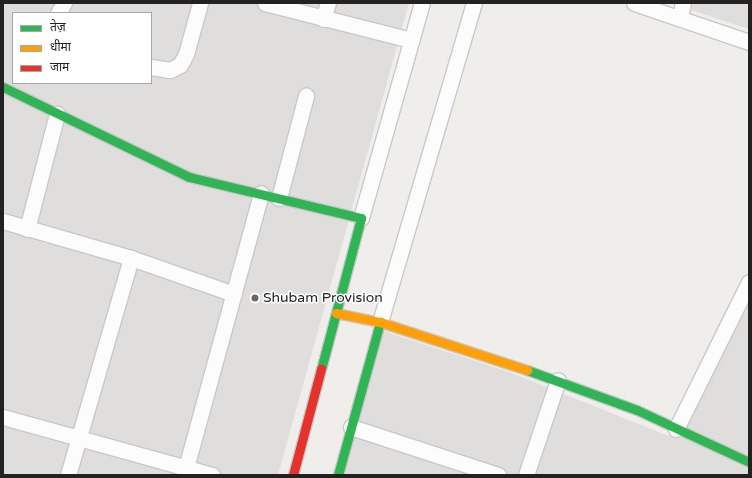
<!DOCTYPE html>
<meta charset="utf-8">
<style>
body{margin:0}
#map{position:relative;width:752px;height:478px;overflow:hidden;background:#f0eeeb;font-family:"Varela Round","Noto Sans Devanagari",sans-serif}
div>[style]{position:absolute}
.residential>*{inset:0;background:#dfdedc}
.roads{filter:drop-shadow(1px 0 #c9c8c7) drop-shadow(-1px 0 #c9c8c7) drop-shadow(0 1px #c9c8c7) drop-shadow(0 -1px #c9c8c7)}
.street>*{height:15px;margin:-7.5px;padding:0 7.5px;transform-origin:7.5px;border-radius:7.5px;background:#fdfcfc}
.fast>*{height:9px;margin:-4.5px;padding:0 4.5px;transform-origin:4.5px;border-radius:4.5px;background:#30b455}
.slow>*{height:9px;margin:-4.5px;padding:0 4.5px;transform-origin:4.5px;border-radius:4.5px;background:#ff9f0a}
.jam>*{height:9px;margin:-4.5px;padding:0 4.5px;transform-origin:4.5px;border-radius:4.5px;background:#e5322d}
.dots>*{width:11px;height:11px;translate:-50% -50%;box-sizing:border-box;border:2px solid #fff;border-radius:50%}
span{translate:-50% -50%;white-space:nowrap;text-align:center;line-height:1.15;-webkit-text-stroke:3px #fff;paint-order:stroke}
.poi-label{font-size:14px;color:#222}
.left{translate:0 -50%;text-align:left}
.frame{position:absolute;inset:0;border:4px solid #222;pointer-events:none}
.legend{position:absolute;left:12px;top:12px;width:140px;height:72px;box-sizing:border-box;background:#fff;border:1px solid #a7a7a7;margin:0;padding:5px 7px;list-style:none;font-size:12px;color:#222}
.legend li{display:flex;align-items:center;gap:8px;height:20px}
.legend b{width:20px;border:1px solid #a7a7a7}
</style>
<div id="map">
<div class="residential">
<i style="clip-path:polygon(evenodd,3px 3px,409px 3px,278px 475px,3px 475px,3px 3px,13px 13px,151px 13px,151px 83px,13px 83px,13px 13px)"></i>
<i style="clip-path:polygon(670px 3px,749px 3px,749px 29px)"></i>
<i style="clip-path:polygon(749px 283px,749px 475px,342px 475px,383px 331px,509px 372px,671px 437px)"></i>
</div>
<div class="roads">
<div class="street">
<i style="left:265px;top:3px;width:151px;rotate:14.2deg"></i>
<i style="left:634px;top:3px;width:121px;rotate:18.7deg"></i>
<i style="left:58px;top:13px;width:12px;rotate:-59deg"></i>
<i style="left:680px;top:18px;width:15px;rotate:-79deg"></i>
<i style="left:323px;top:19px;width:17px;rotate:-73deg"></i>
<i style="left:151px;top:67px;width:19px;rotate:9deg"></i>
<i style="left:170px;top:70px;width:11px;rotate:-27deg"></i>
<i style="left:180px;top:65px;width:13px;rotate:-61deg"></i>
<i style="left:186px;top:54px;width:53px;rotate:-74.6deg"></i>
<i style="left:279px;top:198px;width:106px;rotate:-75.2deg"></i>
<i style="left:361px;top:218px;width:223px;rotate:-74.2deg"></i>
<i style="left:3px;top:221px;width:133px;rotate:16.1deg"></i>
<i style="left:131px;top:258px;width:109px;rotate:19.3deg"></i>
<i style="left:27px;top:229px;width:119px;rotate:-75.4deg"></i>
<i style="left:380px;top:322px;width:333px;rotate:-73.6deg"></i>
<i style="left:3px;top:417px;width:217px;rotate:15.5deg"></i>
<i style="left:351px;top:427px;width:155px;rotate:18.1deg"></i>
<i style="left:676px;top:429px;width:164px;rotate:-63.6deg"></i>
<i style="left:68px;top:475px;width:226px;rotate:-73.8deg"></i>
<i style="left:184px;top:475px;width:292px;rotate:-74.7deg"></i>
<i style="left:526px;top:475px;width:100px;rotate:-71.4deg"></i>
</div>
<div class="fast">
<i style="left:3px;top:87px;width:207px;rotate:25.8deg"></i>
<i style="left:189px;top:177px;width:177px;rotate:13.4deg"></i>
<i style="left:361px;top:218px;width:156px;rotate:104.8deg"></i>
<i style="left:527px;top:370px;width:117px;rotate:20deg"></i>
<i style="left:637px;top:410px;width:123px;rotate:24.9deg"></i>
<i style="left:338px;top:475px;width:159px;rotate:-74.6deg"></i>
</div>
<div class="slow">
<i style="left:336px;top:313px;width:45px;rotate:11.6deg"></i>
<i style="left:380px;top:322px;width:155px;rotate:18.1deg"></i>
</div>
<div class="jam">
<i style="left:293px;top:475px;width:110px;rotate:-75.2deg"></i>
</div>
</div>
<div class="dots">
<i style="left:255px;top:298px;background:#6a6968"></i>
</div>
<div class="poi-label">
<span class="left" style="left:263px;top:298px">Shubam Provision</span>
</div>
<div class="frame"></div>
<ul class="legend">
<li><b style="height:5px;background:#30b455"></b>तेज़</li>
<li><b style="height:5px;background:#ff9f0a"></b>धीमा</li>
<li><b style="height:5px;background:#e5322d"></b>जाम</li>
</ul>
</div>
